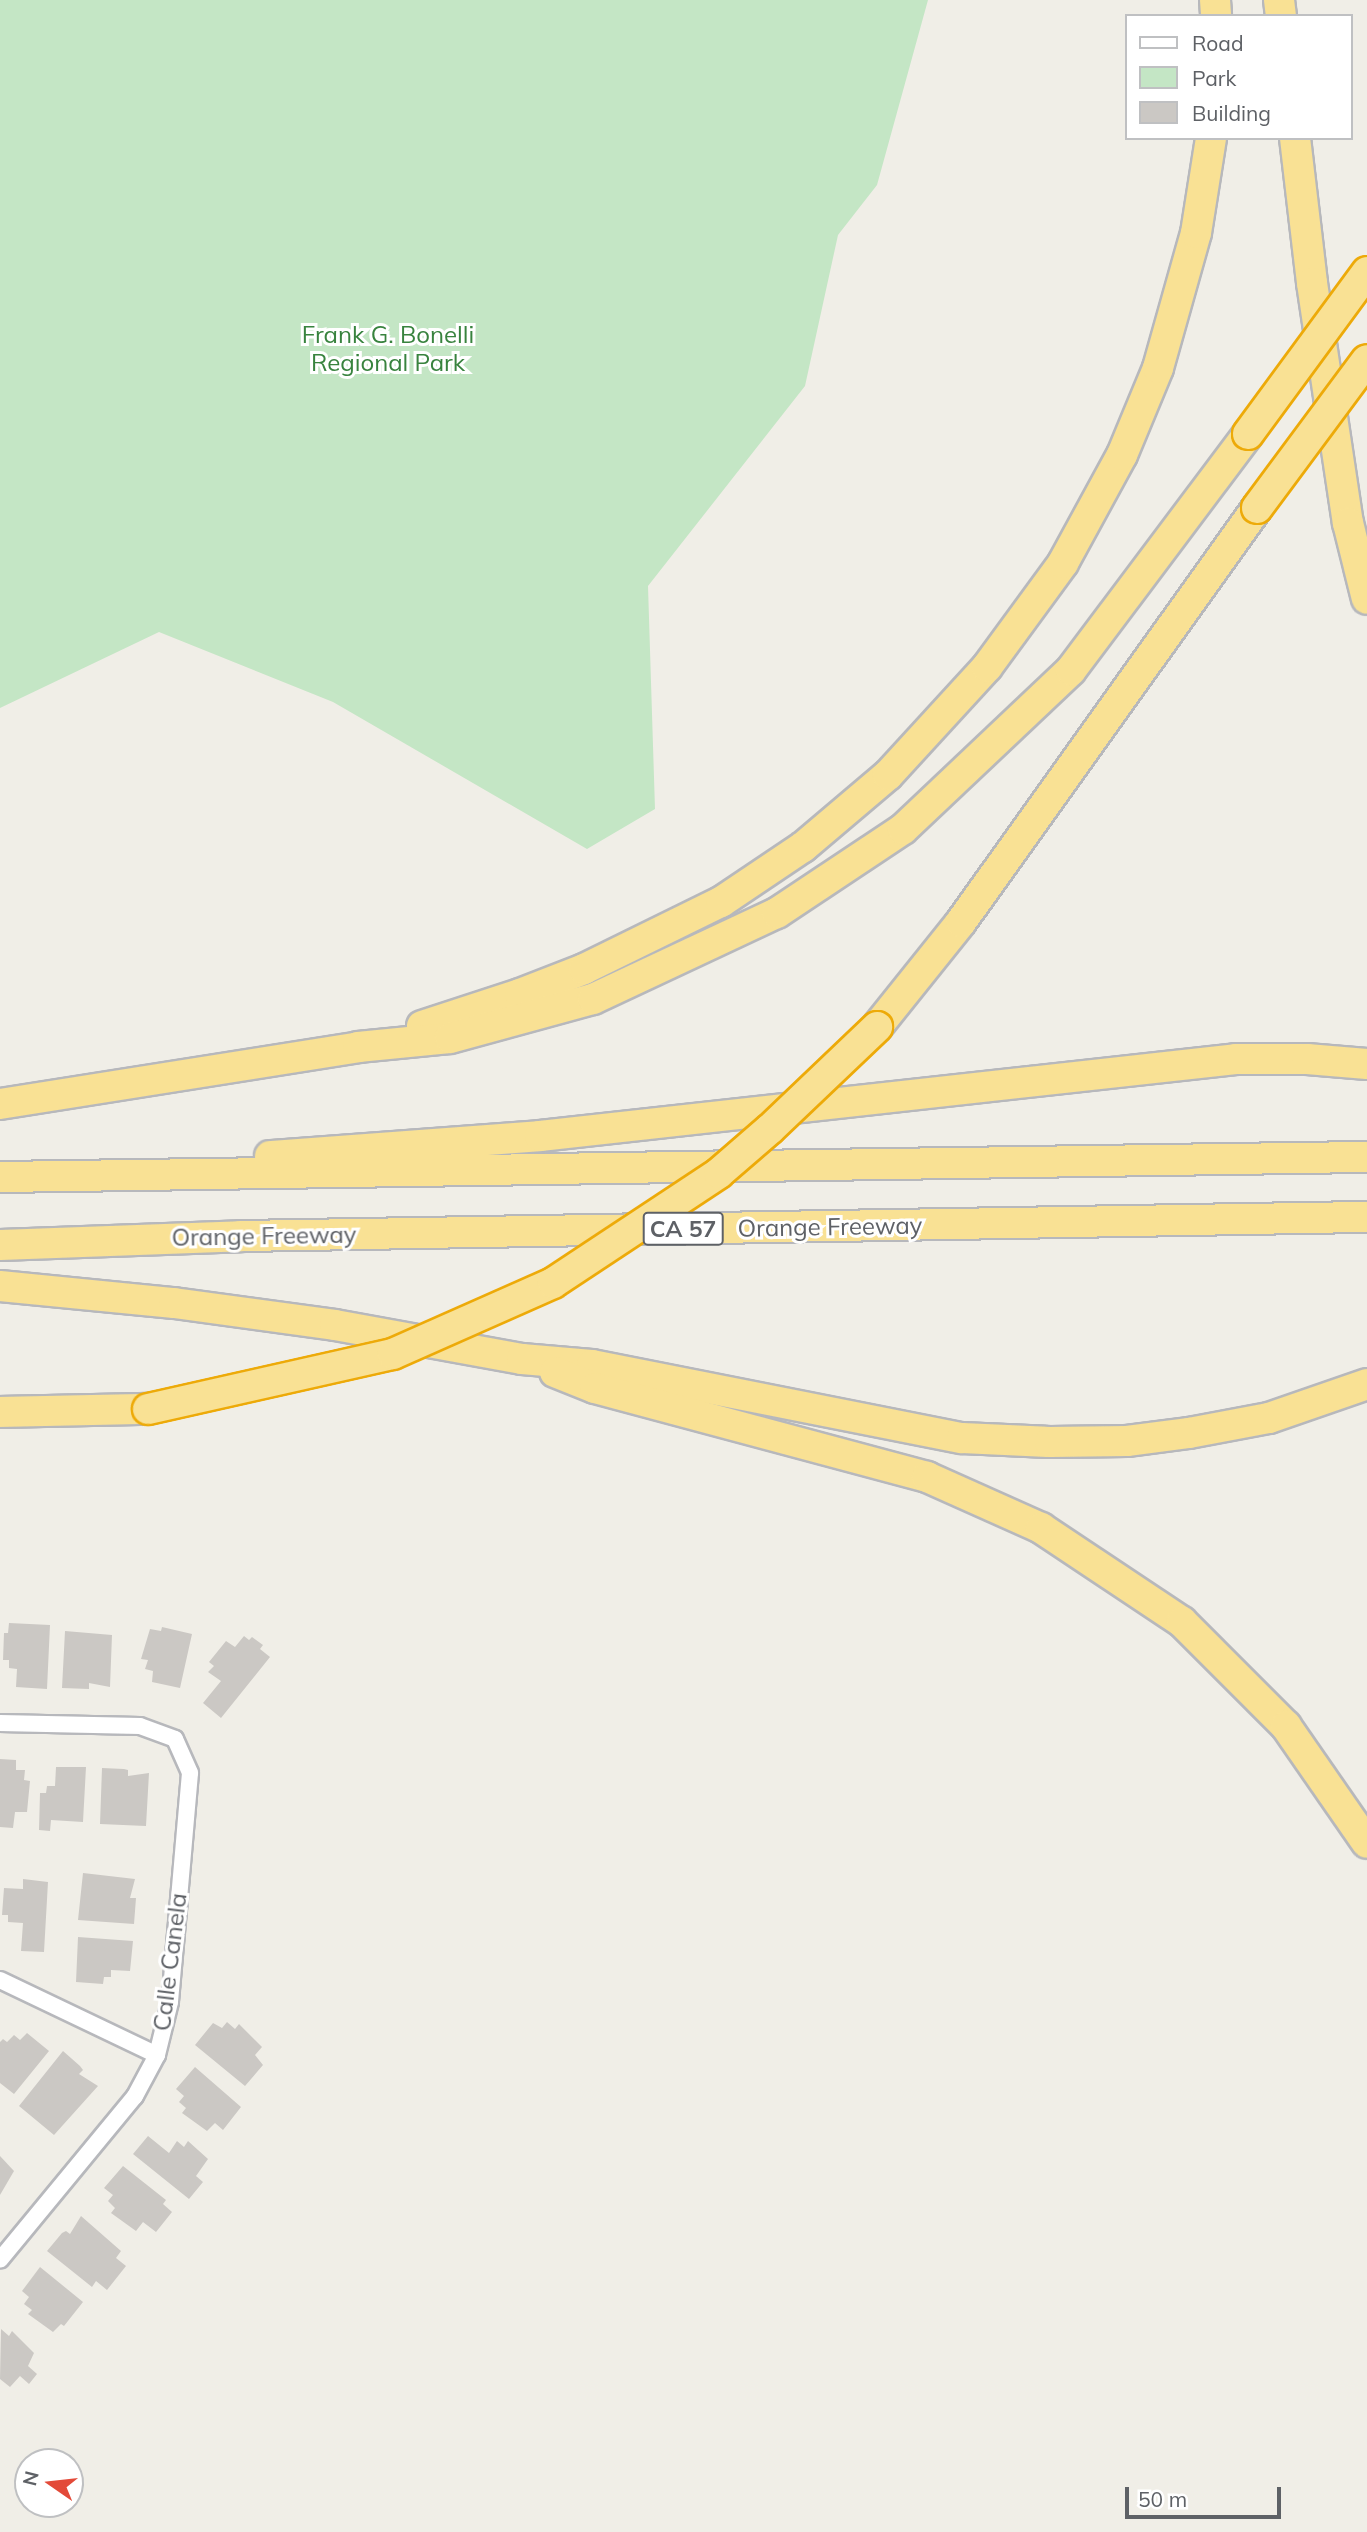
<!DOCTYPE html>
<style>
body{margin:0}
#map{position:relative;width:1367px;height:2532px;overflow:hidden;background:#f0eee7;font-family:Mulish,sans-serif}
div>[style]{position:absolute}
.green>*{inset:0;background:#c4e6c5}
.building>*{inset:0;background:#cbc8c4}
.roads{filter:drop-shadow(2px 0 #b7b8bc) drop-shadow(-2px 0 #b7b8bc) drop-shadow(0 2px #b7b8bc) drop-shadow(0 -2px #b7b8bc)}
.minor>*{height:16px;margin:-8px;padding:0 8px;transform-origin:8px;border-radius:8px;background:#fff}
.motorway>*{height:30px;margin:-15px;padding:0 15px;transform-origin:15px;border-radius:15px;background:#f9e194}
.bridges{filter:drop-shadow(2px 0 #edaa09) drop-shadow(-2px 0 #edaa09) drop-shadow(0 2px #edaa09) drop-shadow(0 -2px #edaa09)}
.motorway-bridge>*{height:30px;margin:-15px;padding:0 15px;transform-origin:15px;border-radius:15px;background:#f9e194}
span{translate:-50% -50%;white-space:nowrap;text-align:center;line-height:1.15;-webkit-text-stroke:6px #fff;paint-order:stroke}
.shield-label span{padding:2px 5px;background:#fff;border:2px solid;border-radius:5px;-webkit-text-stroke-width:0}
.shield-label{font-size:23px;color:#5e6166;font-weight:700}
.park-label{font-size:24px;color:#38833e}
.street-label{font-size:24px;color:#5e6166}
.legend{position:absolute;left:1125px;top:14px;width:228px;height:126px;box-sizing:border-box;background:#fff;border:2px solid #bfc0c2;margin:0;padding:9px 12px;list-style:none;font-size:21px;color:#5e6166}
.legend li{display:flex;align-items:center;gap:14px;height:35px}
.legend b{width:35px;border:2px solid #bfc0c2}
.north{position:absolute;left:14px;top:2448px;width:70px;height:70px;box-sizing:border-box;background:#fff;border:2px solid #bfc0c2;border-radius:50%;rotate:284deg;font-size:19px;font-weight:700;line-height:28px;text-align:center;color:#5e6166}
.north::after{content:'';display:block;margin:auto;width:24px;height:32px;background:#e34a39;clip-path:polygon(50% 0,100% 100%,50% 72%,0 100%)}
.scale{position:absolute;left:1125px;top:2487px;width:156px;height:32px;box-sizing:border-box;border:4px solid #5e6166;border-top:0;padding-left:9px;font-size:21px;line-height:24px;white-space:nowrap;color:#5e6166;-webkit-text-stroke:5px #fff;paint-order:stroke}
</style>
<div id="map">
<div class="green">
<i style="clip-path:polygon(0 0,928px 0,877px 185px,838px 235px,805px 386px,648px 586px,655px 809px,587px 849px,333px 702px,159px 632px,0 708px)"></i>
</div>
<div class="building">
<i style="clip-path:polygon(9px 1623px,50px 1625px,47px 1689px,16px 1687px,17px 1669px,9px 1668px,9px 1660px,3px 1660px,4px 1633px,8px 1633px)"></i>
<i style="clip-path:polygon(162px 1627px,192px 1634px,180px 1688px,152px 1682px,153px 1671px,145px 1669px,148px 1660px,141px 1659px,150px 1629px,161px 1631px)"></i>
<i style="clip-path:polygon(65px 1631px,112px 1635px,110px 1687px,89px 1683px,89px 1689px,62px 1688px)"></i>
<i style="clip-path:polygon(244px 1636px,249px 1640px,252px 1637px,263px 1645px,260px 1649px,270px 1657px,221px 1718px,203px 1703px,221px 1681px,208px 1672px,214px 1666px,209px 1662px,226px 1641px,235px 1647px)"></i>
<i style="clip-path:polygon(0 1759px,16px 1760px,16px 1770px,25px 1770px,24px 1780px,30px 1781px,27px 1812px,15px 1812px,13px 1828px,0 1827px)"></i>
<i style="clip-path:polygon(56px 1767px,86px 1767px,83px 1822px,51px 1820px,50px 1831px,39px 1830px,40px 1793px,46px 1793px,47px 1786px,55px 1786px)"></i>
<i style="clip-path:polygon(102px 1768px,124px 1769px,128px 1770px,128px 1776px,149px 1773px,146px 1826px,100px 1824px)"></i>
<i style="clip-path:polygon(83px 1873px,135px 1879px,130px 1898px,136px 1898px,134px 1924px,78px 1920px)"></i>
<i style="clip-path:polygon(23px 1879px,48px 1882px,44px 1952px,21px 1951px,23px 1923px,8px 1922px,8px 1915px,2px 1915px,4px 1888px,23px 1889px)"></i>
<i style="clip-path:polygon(78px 1937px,133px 1941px,130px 1971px,111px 1970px,111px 1977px,104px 1977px,103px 1984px,76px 1982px)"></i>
<i style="clip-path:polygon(227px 2022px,235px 2029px,239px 2024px,262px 2047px,255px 2055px,263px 2065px,245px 2086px,195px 2045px,213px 2023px,222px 2028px)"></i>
<i style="clip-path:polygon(27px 2033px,49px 2051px,14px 2094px,0 2083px,0 2042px,3px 2039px,7px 2042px,14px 2035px,20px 2040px)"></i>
<i style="clip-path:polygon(63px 2051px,80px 2066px,83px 2070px,79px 2074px,98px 2086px,54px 2135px,19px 2106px)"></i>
<i style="clip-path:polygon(195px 2067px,241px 2107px,223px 2130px,215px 2123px,207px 2131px,182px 2113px,186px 2108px,179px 2102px,184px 2096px,176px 2089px)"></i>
<i style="clip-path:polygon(148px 2136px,169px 2153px,177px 2141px,184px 2147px,188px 2141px,208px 2159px,196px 2176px,203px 2182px,189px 2199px,133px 2154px)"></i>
<i style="clip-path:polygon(0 2156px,14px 2171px,0 2195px)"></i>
<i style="clip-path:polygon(123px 2166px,166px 2200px,163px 2204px,172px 2212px,156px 2232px,143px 2222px,136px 2231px,111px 2213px,115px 2208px,108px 2201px,113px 2195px,104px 2188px)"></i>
<i style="clip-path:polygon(81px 2216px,121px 2251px,116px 2258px,126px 2266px,107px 2290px,96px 2281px,92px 2287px,47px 2251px,62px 2233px,66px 2231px,70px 2234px)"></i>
<i style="clip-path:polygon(40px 2267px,83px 2302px,64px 2326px,61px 2324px,53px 2332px,28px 2314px,32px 2310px,24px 2304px,29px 2297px,22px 2291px)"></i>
<i style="clip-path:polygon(1px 2329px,9px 2336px,12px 2331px,34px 2353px,28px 2366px,37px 2374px,29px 2384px,20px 2376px,10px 2387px,0 2379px)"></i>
</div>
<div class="roads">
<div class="minor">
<i style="left:0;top:1723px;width:140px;rotate:1.2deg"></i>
<i style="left:140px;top:1726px;width:37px;rotate:20deg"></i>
<i style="left:175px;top:1739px;width:37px;rotate:66deg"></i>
<i style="left:190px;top:1773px;width:230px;rotate:95deg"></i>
<i style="left:170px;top:2002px;width:55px;rotate:103.8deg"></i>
<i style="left:157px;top:2055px;width:47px;rotate:118.2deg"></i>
<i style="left:135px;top:2096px;width:212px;rotate:129.5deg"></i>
<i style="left:0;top:1980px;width:174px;rotate:25.5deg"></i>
</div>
<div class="motorway">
<i style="left:1215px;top:0;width:16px;rotate:86deg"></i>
<i style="left:1279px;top:0;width:16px;rotate:83deg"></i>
<i style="left:1295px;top:138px;width:146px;rotate:83.3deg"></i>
<i style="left:1312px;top:283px;width:243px;rotate:81.5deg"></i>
<i style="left:1348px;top:523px;width:78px;rotate:76deg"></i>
<i style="left:422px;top:1026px;width:103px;rotate:-18.1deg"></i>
<i style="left:520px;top:994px;width:69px;rotate:-21.3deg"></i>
<i style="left:584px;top:969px;width:153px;rotate:-26.1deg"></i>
<i style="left:721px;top:902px;width:99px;rotate:-33.9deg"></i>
<i style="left:803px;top:847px;width:111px;rotate:-40.3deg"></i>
<i style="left:888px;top:775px;width:147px;rotate:-47.5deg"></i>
<i style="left:987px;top:667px;width:129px;rotate:-53.8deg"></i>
<i style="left:1063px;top:563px;width:123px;rotate:-61.4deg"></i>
<i style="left:1122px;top:455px;width:94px;rotate:-67.5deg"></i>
<i style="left:1158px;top:368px;width:140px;rotate:-74.3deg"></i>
<i style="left:1196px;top:233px;width:96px;rotate:-81deg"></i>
<i style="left:877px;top:1027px;width:134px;rotate:-51.3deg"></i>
<i style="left:961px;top:922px;width:509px;rotate:-54.44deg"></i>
<i style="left:0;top:1104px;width:363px;rotate:-9deg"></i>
<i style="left:358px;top:1047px;width:92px;rotate:-5.6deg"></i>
<i style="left:450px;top:1038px;width:148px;rotate:-15.3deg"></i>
<i style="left:593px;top:999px;width:203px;rotate:-25.1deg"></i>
<i style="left:777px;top:913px;width:151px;rotate:-33.7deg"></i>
<i style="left:903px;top:829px;width:231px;rotate:-43.4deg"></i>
<i style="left:1071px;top:670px;width:295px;rotate:-53.1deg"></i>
<i style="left:270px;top:1156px;width:271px;rotate:-4.2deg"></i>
<i style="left:540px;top:1136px;width:700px;rotate:-6.31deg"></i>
<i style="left:1236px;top:1059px;width:71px"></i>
<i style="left:1307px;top:1059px;width:60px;rotate:4.8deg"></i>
<i style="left:0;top:1177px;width:1367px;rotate:-0.84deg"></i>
<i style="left:0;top:1245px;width:241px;rotate:-2.1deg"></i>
<i style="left:241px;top:1236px;width:1126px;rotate:-0.97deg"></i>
<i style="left:0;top:1286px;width:175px;rotate:5.6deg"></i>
<i style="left:174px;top:1303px;width:162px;rotate:7.8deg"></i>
<i style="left:335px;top:1325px;width:190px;rotate:10.3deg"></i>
<i style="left:522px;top:1359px;width:70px;rotate:4.9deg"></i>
<i style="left:592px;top:1365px;width:377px;rotate:11.2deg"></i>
<i style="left:962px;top:1438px;width:88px;rotate:2.6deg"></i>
<i style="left:1050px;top:1442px;width:77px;rotate:-0.7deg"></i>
<i style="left:1127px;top:1441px;width:63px;rotate:-7.4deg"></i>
<i style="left:1189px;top:1433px;width:81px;rotate:-10.6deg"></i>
<i style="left:1269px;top:1418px;width:104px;rotate:-19.1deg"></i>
<i style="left:555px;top:1372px;width:43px;rotate:21.8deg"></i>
<i style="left:595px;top:1388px;width:344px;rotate:15deg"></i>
<i style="left:927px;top:1477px;width:125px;rotate:24.1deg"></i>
<i style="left:1041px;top:1528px;width:169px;rotate:33.7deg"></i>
<i style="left:1182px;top:1622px;width:147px;rotate:45deg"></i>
<i style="left:1286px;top:1726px;width:142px;rotate:55.3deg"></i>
<i style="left:0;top:1412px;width:148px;rotate:-1.2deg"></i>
</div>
</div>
<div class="bridges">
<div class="motorway-bridge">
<i style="left:1248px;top:434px;width:201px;rotate:-53.7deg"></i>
<i style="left:1257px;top:508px;width:184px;rotate:-53.4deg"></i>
<i style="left:148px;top:1409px;width:251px;rotate:-12.7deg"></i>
<i style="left:393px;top:1354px;width:175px;rotate:-23.9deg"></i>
<i style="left:553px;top:1283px;width:199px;rotate:-33.5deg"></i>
<i style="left:719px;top:1173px;width:67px;rotate:-40.8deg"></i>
<i style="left:770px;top:1129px;width:148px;rotate:-43.6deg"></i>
</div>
</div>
<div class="shield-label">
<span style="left:683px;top:1229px">CA 57</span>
</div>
<div class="park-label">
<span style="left:388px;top:349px">Frank G. Bonelli<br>Regional Park</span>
</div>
<div class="street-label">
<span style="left:830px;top:1227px;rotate:-1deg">Orange Freeway</span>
<span style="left:264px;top:1236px;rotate:-1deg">Orange Freeway</span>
<span style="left:170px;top:1962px;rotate:-83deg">Calle Canela</span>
</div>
<ul class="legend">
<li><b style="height:9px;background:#fff"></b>Road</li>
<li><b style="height:19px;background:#c4e6c5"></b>Park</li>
<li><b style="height:19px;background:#cbc8c4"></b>Building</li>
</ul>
<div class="north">N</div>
<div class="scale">50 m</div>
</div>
